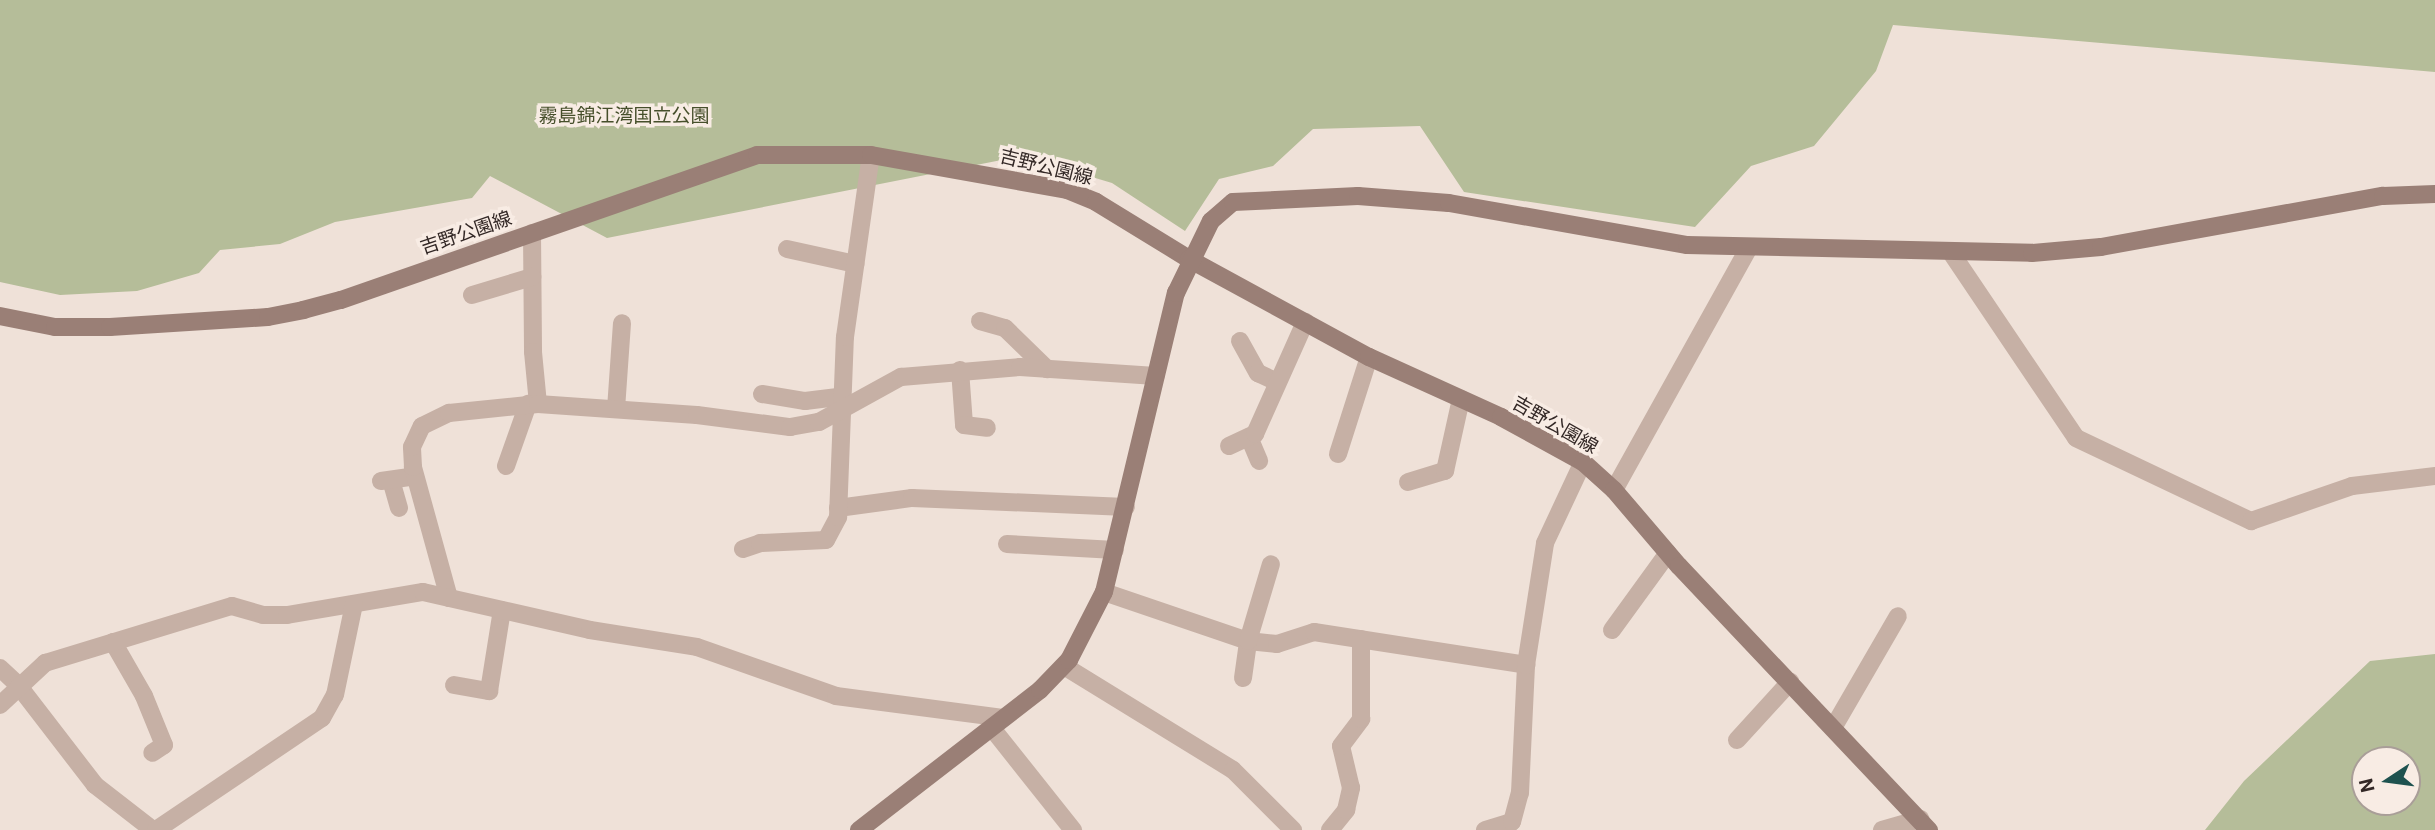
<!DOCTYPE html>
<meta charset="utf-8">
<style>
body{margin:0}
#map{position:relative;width:2435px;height:830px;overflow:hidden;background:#efe1d8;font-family:Roboto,"Noto Sans JP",sans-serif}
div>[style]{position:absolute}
.green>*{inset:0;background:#b5bd99}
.street>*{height:18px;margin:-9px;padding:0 9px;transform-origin:9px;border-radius:9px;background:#c6b0a5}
.secondary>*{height:18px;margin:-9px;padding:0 9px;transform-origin:9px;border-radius:9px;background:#9a7f76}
span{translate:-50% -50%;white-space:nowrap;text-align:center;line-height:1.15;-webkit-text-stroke:7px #f8ece4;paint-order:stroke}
.park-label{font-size:19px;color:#464f2b}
.street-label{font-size:19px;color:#332826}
.north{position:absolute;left:2351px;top:746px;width:70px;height:70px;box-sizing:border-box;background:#f8ece4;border:2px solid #a99e98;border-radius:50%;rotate:257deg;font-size:19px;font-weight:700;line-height:28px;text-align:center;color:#332826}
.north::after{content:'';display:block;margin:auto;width:24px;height:32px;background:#1e524f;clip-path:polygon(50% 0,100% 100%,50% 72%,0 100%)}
</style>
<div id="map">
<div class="green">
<i style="clip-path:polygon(0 0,2435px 0,2435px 72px,1893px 25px,1876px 71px,1814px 146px,1751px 166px,1695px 227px,1464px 192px,1420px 126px,1313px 129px,1273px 166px,1219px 179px,1185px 231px,1112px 183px,1022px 156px,607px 238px,490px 176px,472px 198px,335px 222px,280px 244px,220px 250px,199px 273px,137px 291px,60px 295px,0 282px)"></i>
<i style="clip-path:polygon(evenodd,2435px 654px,2435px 830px,2205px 830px,2244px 781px,2370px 661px,2435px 654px,2365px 760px,2407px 760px,2407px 802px,2365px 802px,2365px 760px)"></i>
</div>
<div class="street">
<i style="left:532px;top:233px;width:119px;rotate:89.5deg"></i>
<i style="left:533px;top:352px;width:52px;rotate:84.5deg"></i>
<i style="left:787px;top:249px;width:70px;rotate:12.4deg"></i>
<i style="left:1950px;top:251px;width:225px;rotate:56deg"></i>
<i style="left:2076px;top:438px;width:194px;rotate:25.4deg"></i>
<i style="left:2251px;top:521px;width:107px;rotate:-19.1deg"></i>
<i style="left:2352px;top:486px;width:84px;rotate:-6.9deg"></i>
<i style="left:472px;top:295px;width:63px;rotate:-16.7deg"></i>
<i style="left:980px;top:321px;width:26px;rotate:16deg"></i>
<i style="left:1005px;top:328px;width:59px;rotate:44.3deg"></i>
<i style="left:1240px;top:341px;width:37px;rotate:61deg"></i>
<i style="left:1258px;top:373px;width:19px;rotate:25deg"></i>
<i style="left:960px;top:370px;width:55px;rotate:85.8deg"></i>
<i style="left:964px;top:425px;width:23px;rotate:7deg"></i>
<i style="left:762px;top:394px;width:44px;rotate:9.2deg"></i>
<i style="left:805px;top:401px;width:35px;rotate:-7deg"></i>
<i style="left:616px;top:409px;width:86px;rotate:-86deg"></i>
<i style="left:1249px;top:437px;width:26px;rotate:67deg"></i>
<i style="left:1229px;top:446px;width:29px;rotate:-25deg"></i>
<i style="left:1255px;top:434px;width:123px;rotate:-65.9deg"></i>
<i style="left:1338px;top:454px;width:102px;rotate:-72.3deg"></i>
<i style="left:506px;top:466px;width:66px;rotate:-70.5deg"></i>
<i style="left:391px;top:480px;width:29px;rotate:74deg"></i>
<i style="left:381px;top:481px;width:34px;rotate:-8deg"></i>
<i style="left:1408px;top:482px;width:39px;rotate:-17deg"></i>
<i style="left:1445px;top:471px;width:74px;rotate:-77.5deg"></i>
<i style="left:1614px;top:490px;width:278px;rotate:-60.9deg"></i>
<i style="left:838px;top:508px;width:75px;rotate:-7.7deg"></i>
<i style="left:912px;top:498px;width:214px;rotate:2.4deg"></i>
<i style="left:1007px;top:544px;width:108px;rotate:3.2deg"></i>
<i style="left:743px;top:549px;width:18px;rotate:-19deg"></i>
<i style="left:760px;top:543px;width:66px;rotate:-2.6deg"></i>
<i style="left:826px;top:540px;width:26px;rotate:-62deg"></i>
<i style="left:838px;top:517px;width:180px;rotate:-87.8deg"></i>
<i style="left:845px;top:337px;width:184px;rotate:-81.9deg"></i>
<i style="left:1104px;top:592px;width:152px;rotate:18.8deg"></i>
<i style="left:1248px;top:641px;width:29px;rotate:6deg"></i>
<i style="left:1277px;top:644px;width:39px;rotate:-18deg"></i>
<i style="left:1314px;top:632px;width:215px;rotate:8.8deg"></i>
<i style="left:449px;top:598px;width:136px;rotate:-105.4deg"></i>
<i style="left:413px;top:467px;width:20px;rotate:-93deg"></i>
<i style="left:412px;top:447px;width:23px;rotate:-65deg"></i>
<i style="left:422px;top:426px;width:30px;rotate:-26deg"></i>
<i style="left:449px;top:413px;width:89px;rotate:-5.8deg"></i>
<i style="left:538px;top:404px;width:159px;rotate:4deg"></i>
<i style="left:697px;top:415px;width:94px;rotate:7.4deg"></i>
<i style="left:790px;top:427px;width:29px;rotate:-10deg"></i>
<i style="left:819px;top:422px;width:94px;rotate:-28.8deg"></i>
<i style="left:901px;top:377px;width:119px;rotate:-4.8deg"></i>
<i style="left:1020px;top:367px;width:136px;rotate:3.8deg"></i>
<i style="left:1612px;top:630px;width:95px;rotate:-54deg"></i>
<i style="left:113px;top:642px;width:62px;rotate:60.1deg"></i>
<i style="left:144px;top:696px;width:53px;rotate:67.8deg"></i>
<i style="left:164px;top:745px;width:14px;rotate:146deg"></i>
<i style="left:1064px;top:666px;width:198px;rotate:31.6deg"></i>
<i style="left:1233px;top:770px;width:85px;rotate:45deg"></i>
<i style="left:0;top:668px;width:25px;rotate:43deg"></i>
<i style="left:18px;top:685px;width:126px;rotate:52.4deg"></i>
<i style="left:95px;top:785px;width:73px;rotate:37.8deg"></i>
<i style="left:1243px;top:678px;width:37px;rotate:-82deg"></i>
<i style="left:1248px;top:641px;width:80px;rotate:-73.4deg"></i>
<i style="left:454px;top:685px;width:36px;rotate:10deg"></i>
<i style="left:489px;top:691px;width:82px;rotate:-80.9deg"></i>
<i style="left:0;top:705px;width:62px;rotate:-43deg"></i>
<i style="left:45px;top:663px;width:195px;rotate:-17deg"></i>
<i style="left:232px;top:606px;width:32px;rotate:16deg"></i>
<i style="left:263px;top:615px;width:24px"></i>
<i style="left:287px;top:615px;width:138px;rotate:-9.6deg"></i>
<i style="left:423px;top:592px;width:171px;rotate:12.8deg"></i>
<i style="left:590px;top:630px;width:108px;rotate:9deg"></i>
<i style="left:697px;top:647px;width:147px;rotate:19.4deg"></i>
<i style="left:836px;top:696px;width:168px;rotate:7.5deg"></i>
<i style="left:991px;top:727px;width:132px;rotate:51.5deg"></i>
<i style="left:1833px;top:728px;width:129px;rotate:-59.9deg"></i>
<i style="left:1737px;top:740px;width:79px;rotate:-47.6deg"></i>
<i style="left:156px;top:830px;width:200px;rotate:-34deg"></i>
<i style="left:322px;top:718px;width:26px;rotate:-61deg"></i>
<i style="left:335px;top:695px;width:93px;rotate:-78.2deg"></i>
<i style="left:1330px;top:830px;width:26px;rotate:-51deg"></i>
<i style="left:1346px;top:810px;width:23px;rotate:-77deg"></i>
<i style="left:1351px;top:788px;width:43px;rotate:-103.4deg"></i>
<i style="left:1341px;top:746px;width:34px;rotate:-53deg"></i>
<i style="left:1361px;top:719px;width:80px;rotate:-90deg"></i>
<i style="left:1485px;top:830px;width:28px;rotate:-17deg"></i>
<i style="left:1512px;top:822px;width:30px;rotate:-75deg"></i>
<i style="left:1520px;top:793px;width:128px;rotate:-87.3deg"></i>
<i style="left:1526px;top:665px;width:123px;rotate:-81.1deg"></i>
<i style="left:1545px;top:543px;width:89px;rotate:-64.9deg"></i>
<i style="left:1882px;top:830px;width:40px;rotate:-16deg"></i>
</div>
<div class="secondary">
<i style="left:0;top:316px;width:56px;rotate:11.3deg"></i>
<i style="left:55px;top:327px;width:55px"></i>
<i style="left:110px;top:327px;width:158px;rotate:-3.6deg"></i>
<i style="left:268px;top:317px;width:36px;rotate:-11deg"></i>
<i style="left:303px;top:310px;width:39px;rotate:-15deg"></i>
<i style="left:341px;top:300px;width:441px;rotate:-19.2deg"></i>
<i style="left:757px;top:155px;width:114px"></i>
<i style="left:871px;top:155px;width:199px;rotate:10.1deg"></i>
<i style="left:1067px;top:190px;width:31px;rotate:22deg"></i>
<i style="left:1096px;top:202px;width:109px;rotate:31.5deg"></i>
<i style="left:1189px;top:259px;width:205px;rotate:28.6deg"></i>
<i style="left:1369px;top:357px;width:145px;rotate:24.4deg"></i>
<i style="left:1501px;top:417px;width:94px;rotate:28.8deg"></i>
<i style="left:1583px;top:462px;width:42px;rotate:42.1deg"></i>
<i style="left:1614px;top:490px;width:100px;rotate:49.5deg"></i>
<i style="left:1679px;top:566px;width:364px;rotate:46.6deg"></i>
<i style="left:859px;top:830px;width:229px;rotate:-37.7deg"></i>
<i style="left:1040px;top:690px;width:42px;rotate:-46deg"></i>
<i style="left:1069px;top:660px;width:76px;rotate:-62.8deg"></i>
<i style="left:1104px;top:592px;width:308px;rotate:-76.5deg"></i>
<i style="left:1176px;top:293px;width:80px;rotate:-64.1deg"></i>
<i style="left:1211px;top:221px;width:29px;rotate:-41deg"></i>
<i style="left:1233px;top:202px;width:125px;rotate:-2.7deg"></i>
<i style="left:1358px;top:196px;width:91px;rotate:4.4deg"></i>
<i style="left:1449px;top:203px;width:242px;rotate:10deg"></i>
<i style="left:1687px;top:245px;width:345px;rotate:1.3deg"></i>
<i style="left:2032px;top:253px;width:69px;rotate:-5deg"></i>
<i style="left:2101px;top:247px;width:287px;rotate:-10.3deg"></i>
<i style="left:2383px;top:196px;width:52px;rotate:-2.2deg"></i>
</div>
<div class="park-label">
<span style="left:624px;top:116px">霧島錦江湾国立公園</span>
</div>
<div class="street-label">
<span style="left:1046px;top:167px;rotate:14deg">吉野公園線</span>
<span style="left:466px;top:233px;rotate:-19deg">吉野公園線</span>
<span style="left:1555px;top:425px;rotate:30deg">吉野公園線</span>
</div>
<div class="north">N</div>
</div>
